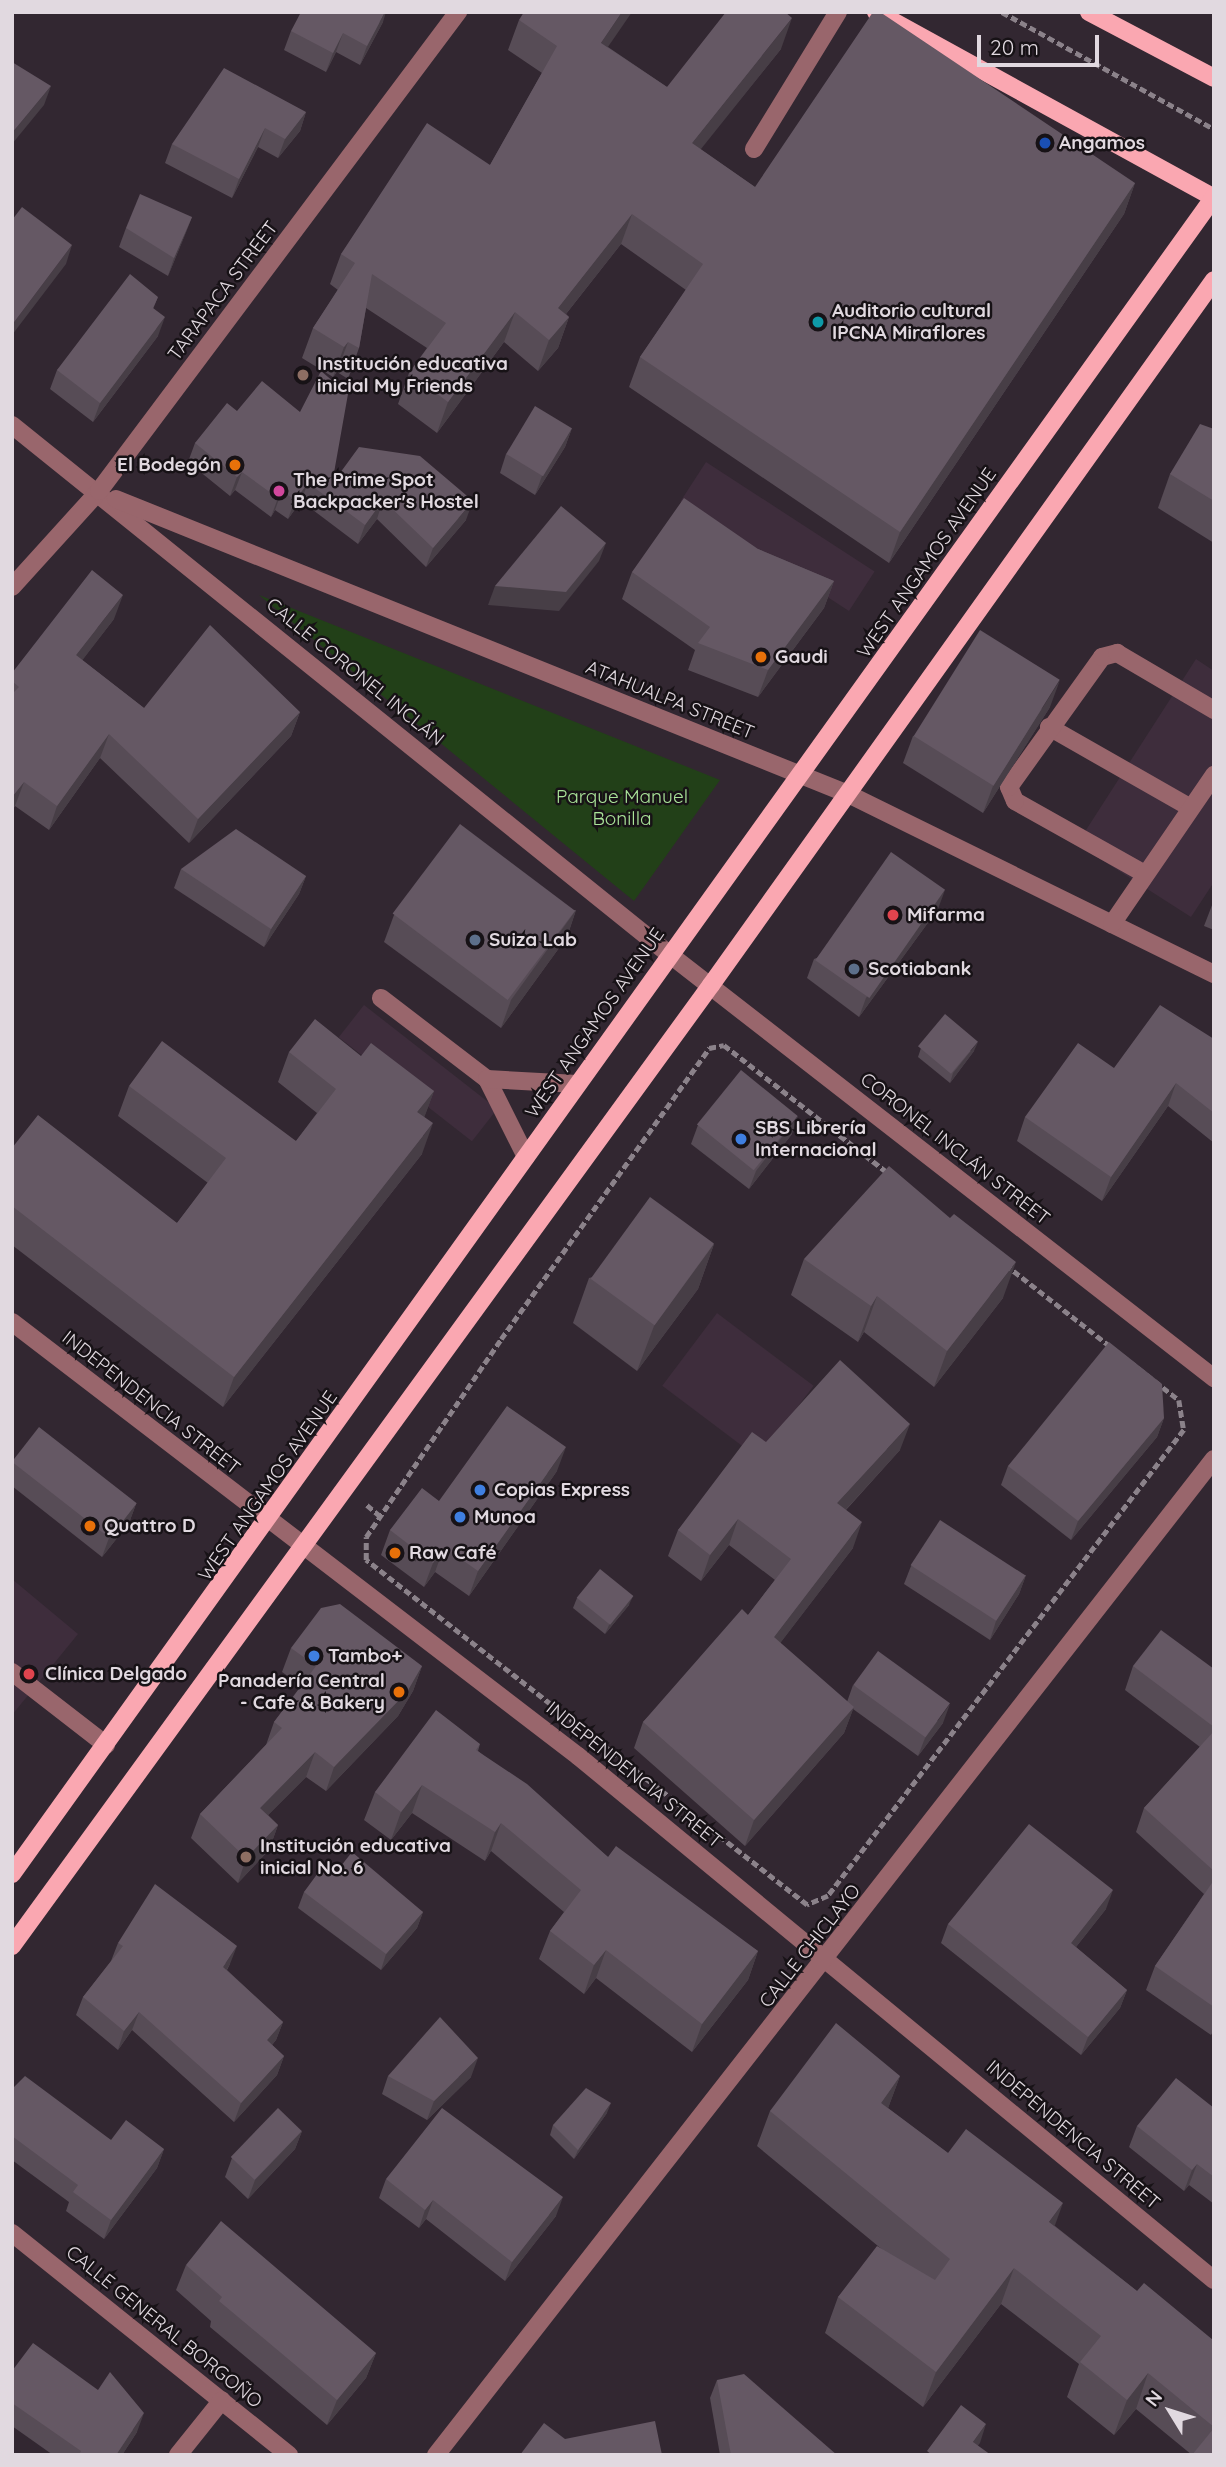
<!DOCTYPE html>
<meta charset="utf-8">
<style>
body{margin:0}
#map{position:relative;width:1226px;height:2467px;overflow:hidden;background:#322731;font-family:Quicksand,sans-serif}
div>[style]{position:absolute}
.built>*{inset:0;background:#3e2d3c;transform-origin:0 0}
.green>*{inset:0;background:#224018}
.path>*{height:4.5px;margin-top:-2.25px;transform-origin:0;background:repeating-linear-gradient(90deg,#8b828a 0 7px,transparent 0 10.5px)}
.minor>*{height:18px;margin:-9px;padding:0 9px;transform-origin:9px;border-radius:9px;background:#99666c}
.major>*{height:18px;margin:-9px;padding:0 9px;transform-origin:9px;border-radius:9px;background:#faa7b1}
.wall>*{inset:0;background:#574c56}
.shaded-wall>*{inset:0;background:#473e46}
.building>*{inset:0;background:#655864;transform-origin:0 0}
.dots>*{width:19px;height:19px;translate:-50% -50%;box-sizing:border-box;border:4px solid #171216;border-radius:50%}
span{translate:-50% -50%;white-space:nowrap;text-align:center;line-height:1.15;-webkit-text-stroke:5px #171216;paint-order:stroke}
.poi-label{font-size:19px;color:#e1d9e0;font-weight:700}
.left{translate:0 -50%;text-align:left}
.right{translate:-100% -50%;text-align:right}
.street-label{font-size:19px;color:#e1d9e0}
.park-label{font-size:19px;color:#aae499}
.frame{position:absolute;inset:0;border:14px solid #e1d9e0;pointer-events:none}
.north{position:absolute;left:1135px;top:2376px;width:70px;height:70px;-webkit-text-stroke:5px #171216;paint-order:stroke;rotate:308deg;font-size:19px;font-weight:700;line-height:28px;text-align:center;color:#e1d9e0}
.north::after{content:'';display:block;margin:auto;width:24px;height:32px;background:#e1d9e0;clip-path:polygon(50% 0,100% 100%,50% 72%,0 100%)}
.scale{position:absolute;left:977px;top:35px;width:122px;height:32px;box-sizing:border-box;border:4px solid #e1d9e0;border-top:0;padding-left:9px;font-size:21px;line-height:24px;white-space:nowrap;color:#e1d9e0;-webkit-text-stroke:5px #171216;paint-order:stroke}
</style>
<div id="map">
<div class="built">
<i style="left:706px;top:462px;width:201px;height:47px;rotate:33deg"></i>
<i style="clip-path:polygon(1196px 659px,1214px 671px,1214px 882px,1191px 917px,1077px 844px)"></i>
<i style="left:364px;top:1005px;width:169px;height:41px;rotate:38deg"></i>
<i style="left:717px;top:1313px;width:121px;height:91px;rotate:37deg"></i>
<i style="clip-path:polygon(12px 1579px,78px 1634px,12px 1715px)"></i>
</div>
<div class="green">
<i style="clip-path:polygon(259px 595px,720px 780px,634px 901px)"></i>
</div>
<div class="path">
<i style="left:1002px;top:12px;width:242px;rotate:28.9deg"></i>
<i style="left:724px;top:1045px;width:577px;rotate:37.96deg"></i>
<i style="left:1179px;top:1400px;width:30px;rotate:81deg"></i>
<i style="left:1184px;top:1430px;width:586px;rotate:127.38deg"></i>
<i style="left:828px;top:1896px;width:23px;rotate:157deg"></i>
<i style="left:807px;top:1905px;width:560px;rotate:-141.96deg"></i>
<i style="left:366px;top:1560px;width:23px;rotate:-90deg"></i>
<i style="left:366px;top:1537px;width:240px;rotate:-55.7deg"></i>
<i style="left:501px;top:1339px;width:358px;rotate:-54.4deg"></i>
<i style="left:709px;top:1048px;width:15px;rotate:-11deg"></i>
<i style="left:367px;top:1505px;width:17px;rotate:40deg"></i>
</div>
<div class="minor">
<i style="left:754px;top:149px;width:161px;rotate:-58.5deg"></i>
<i style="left:12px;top:425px;width:843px;rotate:38.84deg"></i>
<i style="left:669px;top:954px;width:691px;rotate:37.88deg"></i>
<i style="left:116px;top:499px;width:789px;rotate:21.95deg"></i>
<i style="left:848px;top:794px;width:408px;rotate:26.2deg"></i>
<i style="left:12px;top:587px;width:130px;rotate:-47.8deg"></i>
<i style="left:99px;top:491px;width:599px;rotate:-53.15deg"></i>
<i style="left:1049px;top:727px;width:163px;rotate:29.7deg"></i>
<i style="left:1145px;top:874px;width:149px;rotate:-150.7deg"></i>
<i style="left:1015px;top:801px;width:15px;rotate:-113deg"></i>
<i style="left:1009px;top:787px;width:160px;rotate:-54.4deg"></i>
<i style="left:1102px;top:657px;width:16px;rotate:-15deg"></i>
<i style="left:1117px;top:653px;width:113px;rotate:30.4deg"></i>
<i style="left:1112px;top:924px;width:181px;rotate:-55.6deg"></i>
<i style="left:381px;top:998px;width:133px;rotate:37.4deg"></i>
<i style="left:487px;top:1079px;width:87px;rotate:63.4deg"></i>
<i style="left:487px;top:1079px;width:90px;rotate:3.2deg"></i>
<i style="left:12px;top:1322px;width:713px;rotate:37.48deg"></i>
<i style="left:578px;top:1756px;width:824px;rotate:39.49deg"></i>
<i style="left:12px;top:1672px;width:119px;rotate:37.8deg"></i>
<i style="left:12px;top:2233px;width:355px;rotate:38.7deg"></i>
<i style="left:178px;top:2455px;width:70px;rotate:-51.3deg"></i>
<i style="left:436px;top:2455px;width:1264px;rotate:-52.01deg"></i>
</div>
<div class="major">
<i style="left:876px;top:12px;width:386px;rotate:28.8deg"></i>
<i style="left:1089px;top:12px;width:141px;rotate:27.8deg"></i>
<i style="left:12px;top:1874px;width:2063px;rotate:-54.37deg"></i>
<i style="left:12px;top:1946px;width:1188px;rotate:-53.97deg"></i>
<i style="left:711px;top:985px;width:866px;rotate:-54.49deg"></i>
</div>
<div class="wall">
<i style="clip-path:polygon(519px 20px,608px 47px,667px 87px,781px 49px,700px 149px,755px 187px,1135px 183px,1124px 214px,889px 563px,629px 387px,640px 357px,686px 290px,621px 244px,566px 314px,569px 317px,558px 348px,538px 371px,504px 342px,437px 433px,398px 404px,409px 373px,427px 348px,366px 308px,359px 348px,348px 379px,337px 372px,333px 377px,302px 358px,313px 328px,338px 290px,330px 284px,341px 254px,490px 165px,542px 73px,508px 50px)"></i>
<i style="clip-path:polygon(383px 22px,360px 65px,336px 52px,326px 72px,284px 50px,291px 31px)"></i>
<i style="clip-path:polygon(306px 112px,300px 131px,278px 158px,258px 147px,232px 198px,165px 163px,172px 144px)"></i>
<i style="clip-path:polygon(192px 217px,168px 276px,119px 247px,126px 228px)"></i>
<i style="clip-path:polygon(158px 297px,153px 309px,158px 336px,93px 422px,50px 389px,57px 370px)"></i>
<i style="clip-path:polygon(237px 411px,332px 484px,466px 520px,426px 567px,377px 519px,358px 544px,301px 501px,288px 519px,275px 510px,271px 517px,235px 490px,230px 496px,188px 462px,195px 443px)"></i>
<i style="clip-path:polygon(572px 428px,565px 447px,535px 495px,500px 473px,506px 454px)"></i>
<i style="clip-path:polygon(1214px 429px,1214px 543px,1158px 508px,1170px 474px)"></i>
<i style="clip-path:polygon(758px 549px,834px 581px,824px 608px,758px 697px,688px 670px,695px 650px,622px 599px,632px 572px)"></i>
<i style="clip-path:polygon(114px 619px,82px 660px,144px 708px,300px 712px,291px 736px,189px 843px,100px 758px,49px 830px,15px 806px,12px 810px,12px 673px)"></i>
<i style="clip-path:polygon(1050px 707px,983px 813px,903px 763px,913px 736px)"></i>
<i style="clip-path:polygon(181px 869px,306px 876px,299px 894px,264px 947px,174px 888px)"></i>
<i style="clip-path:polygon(1214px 900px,1214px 930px,1204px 926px)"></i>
<i style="clip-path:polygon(938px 909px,859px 1017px,807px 978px,814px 959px)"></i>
<i style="clip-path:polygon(576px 910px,567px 937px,501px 1028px,384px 942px,394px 915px)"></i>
<i style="clip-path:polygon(1214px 1039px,1214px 1143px,1168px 1106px,1102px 1201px,1017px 1141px,1025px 1117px)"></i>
<i style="clip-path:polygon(921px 1048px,974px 1051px,950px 1083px,918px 1057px)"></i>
<i style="clip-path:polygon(289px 1052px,361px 1056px,434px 1091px,424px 1117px,422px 1154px,223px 1407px,12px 1245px,12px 1148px,177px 1223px,208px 1183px,118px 1116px,129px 1086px,296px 1141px,317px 1113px,278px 1082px)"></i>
<i style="clip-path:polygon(698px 1125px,792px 1134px,749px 1189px,691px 1144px)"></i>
<i style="clip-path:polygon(714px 1244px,698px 1289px,637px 1371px,573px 1323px,589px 1278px)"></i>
<i style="clip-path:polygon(804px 1259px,1003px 1298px,934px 1387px,864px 1332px,858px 1342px,791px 1295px)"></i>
<i style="clip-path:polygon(1164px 1418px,1157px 1437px,1071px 1540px,1001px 1485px,1008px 1466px)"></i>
<i style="clip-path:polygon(766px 1442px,900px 1450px,846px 1510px,853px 1548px,780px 1643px,847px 1702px,853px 1685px,943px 1723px,918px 1756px,853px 1709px,844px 1733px,745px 1846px,634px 1748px,643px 1722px,748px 1615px,775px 1580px,729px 1545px,701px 1581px,668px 1556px,678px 1530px)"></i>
<i style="clip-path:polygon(12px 1460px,136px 1504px,129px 1523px,102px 1557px,12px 1486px)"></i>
<i style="clip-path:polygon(557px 1471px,469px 1596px,435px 1572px,424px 1587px,381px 1555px,390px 1530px,439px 1501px)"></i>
<i style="clip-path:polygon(911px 1566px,1026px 1575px,1019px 1594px,990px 1640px,904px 1584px)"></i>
<i style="clip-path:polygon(577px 1598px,629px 1605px,605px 1634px,573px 1608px)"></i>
<i style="clip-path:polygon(291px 1648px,422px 1666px,413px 1691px,398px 1716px,326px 1791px,306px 1777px,268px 1815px,278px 1825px,269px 1850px,238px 1883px,191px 1838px,200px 1814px,266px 1745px,274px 1722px,302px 1686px,282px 1672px)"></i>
<i style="clip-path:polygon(1133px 1666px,1214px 1669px,1214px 2030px,1211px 2035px,1146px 1990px,1155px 1966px,1204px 1894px,1136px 1832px,1144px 1808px,1200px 1747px,1125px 1690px)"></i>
<i style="clip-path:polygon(480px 1744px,478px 1751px,608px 1857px,758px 1951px,748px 1980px,692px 2052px,596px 1978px,584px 1994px,539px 1959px,550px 1931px,564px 1912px,491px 1851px,485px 1861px,412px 1813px,391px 1840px,364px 1820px,375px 1792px)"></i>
<i style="clip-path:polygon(337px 1871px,423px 1912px,417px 1928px,381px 1970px,298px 1908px,304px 1892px)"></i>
<i style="clip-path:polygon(1106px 1909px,1076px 1947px,1127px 1990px,1120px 2008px,1081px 2055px,941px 1943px,948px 1924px)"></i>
<i style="clip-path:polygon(118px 1943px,230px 1964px,227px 1970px,283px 2022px,276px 2040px,272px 2045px,284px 2056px,277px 2075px,234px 2122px,132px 2030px,118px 2050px,76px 2015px,83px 1997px,111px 1961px)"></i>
<i style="clip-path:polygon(388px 2076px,471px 2077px,427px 2120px,382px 2094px)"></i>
<i style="clip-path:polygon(900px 2076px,888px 2108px,948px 2153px,1055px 2226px,1137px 2291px,1213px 2340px,1214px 2338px,1214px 2455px,1192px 2455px,1136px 2409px,1114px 2435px,1067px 2397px,1079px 2364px,1001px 2304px,923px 2407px,825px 2333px,838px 2297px,884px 2251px,757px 2146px,770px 2111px)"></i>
<i style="clip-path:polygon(12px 2089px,111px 2140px,164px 2149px,157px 2168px,104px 2239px,66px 2211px,69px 2202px,12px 2160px)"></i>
<i style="clip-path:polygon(1214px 2108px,1214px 2204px,1189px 2185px,1184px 2191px,1129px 2147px,1137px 2126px)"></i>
<i style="clip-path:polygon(607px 2113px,574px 2159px,550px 2135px,553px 2125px)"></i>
<i style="clip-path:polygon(302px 2131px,295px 2149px,248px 2199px,225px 2177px,232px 2158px)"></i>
<i style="clip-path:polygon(386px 2179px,556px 2216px,505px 2281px,426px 2219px,419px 2228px,379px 2198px)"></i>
<i style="clip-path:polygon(186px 2265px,376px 2353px,366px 2378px,327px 2425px,210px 2327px,211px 2321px,176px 2290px)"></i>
<i style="clip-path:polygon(12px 2371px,137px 2432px,122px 2455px,53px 2455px,12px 2426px)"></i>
<i style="clip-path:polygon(717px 2380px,837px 2455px,720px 2455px,710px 2398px)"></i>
</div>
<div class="shaded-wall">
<i style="clip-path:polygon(385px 12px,386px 12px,383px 22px,360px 65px,367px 46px)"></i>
<i style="clip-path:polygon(622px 12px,632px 12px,590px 73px,601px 43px)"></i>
<i style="clip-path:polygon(792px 18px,781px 49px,681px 174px,692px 143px)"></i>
<i style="clip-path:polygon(343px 33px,336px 52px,326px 72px,333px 53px)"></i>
<i style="clip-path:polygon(51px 86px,44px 105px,12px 144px,12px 133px)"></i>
<i style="clip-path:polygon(306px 112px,300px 131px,278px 158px,285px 139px)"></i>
<i style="clip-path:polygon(265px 128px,258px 147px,232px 198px,239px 179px)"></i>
<i style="clip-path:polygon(1135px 183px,1124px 214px,889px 563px,900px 532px)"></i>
<i style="clip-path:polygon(632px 214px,621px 244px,547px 338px,558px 308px)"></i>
<i style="clip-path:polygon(192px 217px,185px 235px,168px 276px,174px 258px)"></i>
<i style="clip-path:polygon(72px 245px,66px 264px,12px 335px,12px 325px)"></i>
<i style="clip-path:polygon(515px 312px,504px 342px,437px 433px,448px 402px)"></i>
<i style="clip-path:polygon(165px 317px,158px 336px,93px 422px,100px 403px)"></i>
<i style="clip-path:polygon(569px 317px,558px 348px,538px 371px,549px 340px)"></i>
<i style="clip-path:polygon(348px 342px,337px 372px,333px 377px,344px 347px)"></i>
<i style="clip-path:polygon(572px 428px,565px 447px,535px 495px,542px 476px)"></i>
<i style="clip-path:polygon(242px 472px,235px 490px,230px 496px,237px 477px)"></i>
<i style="clip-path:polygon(308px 483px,301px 501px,288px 519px,295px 500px)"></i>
<i style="clip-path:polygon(282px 491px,275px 510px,271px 517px,278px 498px)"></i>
<i style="clip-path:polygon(383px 500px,377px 519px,358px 544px,365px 525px)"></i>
<i style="clip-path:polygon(473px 501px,466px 520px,426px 567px,433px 548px)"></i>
<i style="clip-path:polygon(606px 543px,599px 561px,559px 611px,488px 605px,495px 586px)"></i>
<i style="clip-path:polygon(834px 581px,824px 608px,758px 697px,768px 670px)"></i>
<i style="clip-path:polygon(123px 595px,114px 619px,68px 679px,76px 655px)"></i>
<i style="clip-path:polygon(1060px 680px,1050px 707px,983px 813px,993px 786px)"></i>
<i style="clip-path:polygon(300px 712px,291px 736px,189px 843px,198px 819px)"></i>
<i style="clip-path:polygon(109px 734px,100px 758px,49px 830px,57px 806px)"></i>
<i style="clip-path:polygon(24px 782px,15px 806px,12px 810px,12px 797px)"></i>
<i style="clip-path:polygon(306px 876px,299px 894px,264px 947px,271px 929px)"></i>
<i style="clip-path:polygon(945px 890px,938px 909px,859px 1017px,866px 998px)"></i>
<i style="clip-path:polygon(576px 910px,567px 937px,501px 1028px,511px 1000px)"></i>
<i style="clip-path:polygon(978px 1042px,974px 1051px,950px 1083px,953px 1073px)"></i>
<i style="clip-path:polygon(1176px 1083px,1168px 1106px,1102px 1201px,1111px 1177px)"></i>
<i style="clip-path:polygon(434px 1091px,423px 1121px,417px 1112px)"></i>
<i style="clip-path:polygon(798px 1116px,792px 1134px,749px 1189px,756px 1171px)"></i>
<i style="clip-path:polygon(433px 1123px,422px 1154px,223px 1407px,234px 1377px)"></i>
<i style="clip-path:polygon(714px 1244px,698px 1289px,637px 1371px,654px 1326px)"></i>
<i style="clip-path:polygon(1016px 1262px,1003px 1298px,934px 1387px,947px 1351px)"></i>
<i style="clip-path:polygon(877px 1296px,864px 1332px,858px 1342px,871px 1306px)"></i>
<i style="clip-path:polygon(1164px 1418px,1157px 1437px,1071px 1540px,1078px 1521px)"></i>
<i style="clip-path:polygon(910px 1424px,900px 1450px,828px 1529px,837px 1503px)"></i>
<i style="clip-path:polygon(566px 1447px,557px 1471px,469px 1596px,478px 1571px)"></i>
<i style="clip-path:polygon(136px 1504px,129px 1523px,102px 1557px,109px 1538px)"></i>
<i style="clip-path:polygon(738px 1519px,729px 1545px,701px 1581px,710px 1555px)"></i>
<i style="clip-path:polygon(862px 1522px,853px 1548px,765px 1663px,774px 1637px)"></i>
<i style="clip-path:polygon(444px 1547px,435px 1572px,424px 1587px,433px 1563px)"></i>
<i style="clip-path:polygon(1026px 1575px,1019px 1594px,990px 1640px,996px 1621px)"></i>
<i style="clip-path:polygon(633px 1596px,629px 1605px,605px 1634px,609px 1625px)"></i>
<i style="clip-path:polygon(422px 1666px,413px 1691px,398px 1716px,326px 1791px,334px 1767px)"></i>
<i style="clip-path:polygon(950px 1704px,943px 1723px,918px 1756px,925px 1738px)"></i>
<i style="clip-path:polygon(854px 1707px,844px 1733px,745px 1846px,754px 1820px)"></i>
<i style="clip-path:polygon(315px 1752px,306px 1777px,251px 1832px,260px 1808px)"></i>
<i style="clip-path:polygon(422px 1785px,412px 1813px,391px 1840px,401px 1812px)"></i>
<i style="clip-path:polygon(501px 1823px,491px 1851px,485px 1861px,495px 1832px)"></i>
<i style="clip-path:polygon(278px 1825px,269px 1850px,238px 1883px,246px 1858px)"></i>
<i style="clip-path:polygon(1113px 1890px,1106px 1909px,1064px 1962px,1071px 1943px)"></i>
<i style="clip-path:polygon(423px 1912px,417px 1928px,381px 1970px,386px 1954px)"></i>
<i style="clip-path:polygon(237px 1946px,230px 1964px,216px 1986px,223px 1967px)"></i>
<i style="clip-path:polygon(606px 1950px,596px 1978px,584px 1994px,594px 1965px)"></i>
<i style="clip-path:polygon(758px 1951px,748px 1980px,692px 2052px,702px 2024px)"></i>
<i style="clip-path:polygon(1127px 1990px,1120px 2008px,1081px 2055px,1088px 2037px)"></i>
<i style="clip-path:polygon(139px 2012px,132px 2030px,118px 2050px,124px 2031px)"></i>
<i style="clip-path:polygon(283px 2022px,276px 2040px,260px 2059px,267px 2040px)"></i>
<i style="clip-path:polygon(284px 2056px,277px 2075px,234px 2122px,241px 2103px)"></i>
<i style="clip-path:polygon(478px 2058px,471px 2077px,427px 2120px,434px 2101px)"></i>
<i style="clip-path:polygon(900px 2076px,887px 2111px,881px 2103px)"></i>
<i style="clip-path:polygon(611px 2103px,607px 2113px,574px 2159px,578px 2150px)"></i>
<i style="clip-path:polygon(302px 2131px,295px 2149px,248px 2199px,255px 2180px)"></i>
<i style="clip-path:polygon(164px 2149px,157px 2168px,104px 2239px,111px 2220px)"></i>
<i style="clip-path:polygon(1197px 2164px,1189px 2185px,1184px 2191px,1192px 2170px)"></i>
<i style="clip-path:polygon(563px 2197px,556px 2216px,505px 2281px,512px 2262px)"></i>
<i style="clip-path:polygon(433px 2200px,426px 2219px,419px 2228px,425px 2210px)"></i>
<i style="clip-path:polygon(1063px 2203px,1050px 2239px,1049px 2222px)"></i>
<i style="clip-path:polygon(1014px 2268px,1001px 2304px,923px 2407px,936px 2372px)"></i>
<i style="clip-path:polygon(376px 2353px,366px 2378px,327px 2425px,337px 2400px)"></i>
<i style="clip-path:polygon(1148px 2373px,1136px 2409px,1114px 2435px,1127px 2400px)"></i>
<i style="clip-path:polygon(144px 2413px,137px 2432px,122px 2455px,116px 2455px)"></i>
<i style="clip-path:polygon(986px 2424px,980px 2443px,971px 2455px,973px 2442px)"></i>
</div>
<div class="building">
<i style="clip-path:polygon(301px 12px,385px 12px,367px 46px,343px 33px,333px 53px,291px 31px)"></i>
<i style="clip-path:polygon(524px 12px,622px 12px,601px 43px,667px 87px,726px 12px,785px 12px,792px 18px,692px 143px,755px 187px,873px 12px,880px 12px,1135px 183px,900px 532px,640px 357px,703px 264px,632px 214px,558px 308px,569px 317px,549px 340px,515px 312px,448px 402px,409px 373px,446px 323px,372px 274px,359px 348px,348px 342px,344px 347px,313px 328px,355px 263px,341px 254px,427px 123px,490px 165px,557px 46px,519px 20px)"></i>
<i style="clip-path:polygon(12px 62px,51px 86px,12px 133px)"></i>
<i style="clip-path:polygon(224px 68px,306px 112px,285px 139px,265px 128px,239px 179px,172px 144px)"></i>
<i style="clip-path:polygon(140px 194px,192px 217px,174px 258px,126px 228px)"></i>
<i style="clip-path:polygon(22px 207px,72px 245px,12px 325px,12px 220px)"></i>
<i style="clip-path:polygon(130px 274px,158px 297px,153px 308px,165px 317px,100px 403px,57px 370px)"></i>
<i style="clip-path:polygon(321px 371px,348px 394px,332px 484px,359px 447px,420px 456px,473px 501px,433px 548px,383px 500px,365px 525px,308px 483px,295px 500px,282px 491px,278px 498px,242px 472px,237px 477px,195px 443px,227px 403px,237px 411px,262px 381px,300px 412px)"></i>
<i style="left:535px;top:406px;width:43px;height:56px;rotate:31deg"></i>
<i style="clip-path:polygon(1200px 424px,1214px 429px,1214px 501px,1170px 474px)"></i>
<i style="clip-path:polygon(684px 498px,758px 549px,834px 581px,768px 670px,698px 643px,710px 627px,632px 572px)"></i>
<i style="clip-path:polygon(561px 506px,606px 543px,566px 592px,495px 586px)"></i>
<i style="clip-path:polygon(92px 570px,123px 595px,76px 655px,144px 708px,210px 625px,300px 712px,198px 819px,109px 734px,57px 806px,24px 782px,12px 797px,12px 694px,19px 687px,12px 681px,12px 673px)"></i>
<i style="left:980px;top:630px;width:94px;height:125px;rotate:32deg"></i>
<i style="left:460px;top:824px;width:144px;height:112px;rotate:37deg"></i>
<i style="clip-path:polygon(236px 829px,306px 876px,271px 929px,181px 869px)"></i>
<i style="left:891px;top:852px;width:66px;height:132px;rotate:35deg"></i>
<i style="clip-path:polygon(1160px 1005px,1214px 1039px,1214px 1113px,1176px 1083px,1111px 1177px,1025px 1117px,1078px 1043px,1114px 1068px)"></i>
<i style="left:945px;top:1014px;width:43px;height:42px;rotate:40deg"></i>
<i style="clip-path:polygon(315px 1019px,361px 1056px,371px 1043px,434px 1091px,417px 1112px,433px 1123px,234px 1377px,12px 1206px,12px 1148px,38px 1115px,177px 1223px,226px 1158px,129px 1086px,162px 1041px,296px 1141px,336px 1089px,289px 1052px)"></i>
<i style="left:741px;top:1070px;width:73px;height:70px;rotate:39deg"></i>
<i style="clip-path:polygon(889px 1166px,950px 1218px,954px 1214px,1016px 1262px,947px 1351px,877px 1296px,871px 1306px,804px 1259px)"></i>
<i style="left:650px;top:1197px;width:79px;height:101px;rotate:36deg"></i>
<i style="clip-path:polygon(1109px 1342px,1162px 1384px,1164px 1418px,1078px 1521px,1008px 1466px)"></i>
<i style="clip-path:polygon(840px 1360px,910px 1424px,837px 1503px,862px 1522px,774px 1637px,854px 1707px,754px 1820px,643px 1722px,742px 1609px,748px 1615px,791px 1559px,738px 1519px,710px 1555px,678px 1530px,752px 1432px,766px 1442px)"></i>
<i style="clip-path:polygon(507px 1406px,566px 1447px,478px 1571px,444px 1547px,433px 1563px,390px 1530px,422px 1488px,439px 1501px)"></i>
<i style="left:39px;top:1427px;width:124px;height:44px;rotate:38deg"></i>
<i style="left:940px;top:1520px;width:102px;height:54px;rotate:33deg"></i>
<i style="left:600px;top:1569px;width:43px;height:37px;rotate:39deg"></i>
<i style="clip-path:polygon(340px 1604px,422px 1666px,407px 1692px,334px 1767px,315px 1752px,260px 1808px,278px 1825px,246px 1858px,200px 1814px,282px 1728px,274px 1722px,316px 1666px,291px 1648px,321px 1608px)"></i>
<i style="clip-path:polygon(1161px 1630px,1214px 1669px,1214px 1727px,1133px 1666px)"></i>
<i style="left:878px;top:1651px;width:89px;height:42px;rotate:36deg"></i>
<i style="clip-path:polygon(436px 1710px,480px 1744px,476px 1750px,527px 1784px,608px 1857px,616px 1846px,758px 1951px,702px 2024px,606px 1950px,594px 1965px,550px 1931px,581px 1890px,501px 1823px,495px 1832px,422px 1785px,401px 1812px,375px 1792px)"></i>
<i style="clip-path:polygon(1214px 1731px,1214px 1871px,1144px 1808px)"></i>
<i style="clip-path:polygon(1029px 1824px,1113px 1890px,1071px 1943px,1127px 1990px,1088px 2037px,948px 1924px)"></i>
<i style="clip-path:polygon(352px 1852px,423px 1912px,386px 1954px,304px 1892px,326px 1862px,337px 1871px)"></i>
<i style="clip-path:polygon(1214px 1880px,1214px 2007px,1155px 1966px)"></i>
<i style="clip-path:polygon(155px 1884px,237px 1946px,223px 1967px,283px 2022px,267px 2040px,284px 2056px,241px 2103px,139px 2012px,124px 2031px,83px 1997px,123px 1946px,118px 1943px)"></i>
<i style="clip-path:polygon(440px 2017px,478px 2058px,434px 2101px,388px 2076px)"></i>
<i style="clip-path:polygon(836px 2023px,900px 2076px,881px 2103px,948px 2153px,966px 2129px,1063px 2203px,1049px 2222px,1137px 2291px,1144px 2283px,1213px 2340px,1214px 2338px,1214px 2427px,1148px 2373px,1127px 2400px,1080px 2362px,1101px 2336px,1014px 2268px,936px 2372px,838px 2297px,877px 2246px,935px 2280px,950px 2259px,770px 2111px)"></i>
<i style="clip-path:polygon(25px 2076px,111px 2140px,126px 2120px,164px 2149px,111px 2220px,73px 2192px,78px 2185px,12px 2136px,12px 2089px)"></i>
<i style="clip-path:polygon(1176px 2078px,1214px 2108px,1214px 2177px,1197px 2164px,1192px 2170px,1137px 2126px)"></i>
<i style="clip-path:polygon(586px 2088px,611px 2103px,578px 2150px,553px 2125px)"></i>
<i style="left:278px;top:2108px;width:33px;height:68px;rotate:44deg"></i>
<i style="clip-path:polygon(442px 2108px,563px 2197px,512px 2262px,433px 2200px,425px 2210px,386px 2179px)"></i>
<i style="clip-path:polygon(221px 2221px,376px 2353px,337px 2400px,219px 2301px,222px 2297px,186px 2265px)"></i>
<i style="clip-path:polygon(33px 2343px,98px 2390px,110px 2372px,144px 2413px,116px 2455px,79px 2455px,81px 2451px,12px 2403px,12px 2371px)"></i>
<i style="clip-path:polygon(744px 2374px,837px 2455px,731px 2455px,717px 2380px)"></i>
<i style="clip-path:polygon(961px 2405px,986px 2424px,973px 2442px,991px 2455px,932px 2455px,927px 2451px)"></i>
<i style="clip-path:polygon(655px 2421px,662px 2455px,520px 2455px,544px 2423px,565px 2439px)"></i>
<i style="clip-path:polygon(1214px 2428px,1214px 2455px,1192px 2455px)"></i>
</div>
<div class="dots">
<i style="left:1045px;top:143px;background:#1a4fb4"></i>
<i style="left:818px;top:322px;background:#0f9aa8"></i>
<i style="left:303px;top:375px;background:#8d6e63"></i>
<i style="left:235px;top:465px;background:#e8710a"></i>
<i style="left:279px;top:491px;background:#d1479c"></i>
<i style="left:761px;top:657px;background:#e8710a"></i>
<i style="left:893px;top:915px;background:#e0444e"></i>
<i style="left:475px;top:940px;background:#5c6f8a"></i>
<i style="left:854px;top:969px;background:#5c6f8a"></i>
<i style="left:741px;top:1139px;background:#3f7fe0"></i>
<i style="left:480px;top:1490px;background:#3f7fe0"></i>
<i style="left:460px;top:1517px;background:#3f7fe0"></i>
<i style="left:90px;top:1526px;background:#e8710a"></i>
<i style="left:395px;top:1553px;background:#e8710a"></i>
<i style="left:314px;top:1656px;background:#3f7fe0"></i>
<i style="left:29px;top:1674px;background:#e0444e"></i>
<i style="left:399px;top:1692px;background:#e8710a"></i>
<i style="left:246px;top:1857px;background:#8d6e63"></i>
</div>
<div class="poi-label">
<span class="left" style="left:1059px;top:143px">Angamos</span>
<span class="left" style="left:832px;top:322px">Auditorio cultural<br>IPCNA Miraflores</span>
<span class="left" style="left:317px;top:375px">Institución educativa<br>inicial My Friends</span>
<span class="right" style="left:221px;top:465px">El Bodegón</span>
<span class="left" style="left:293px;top:491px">The Prime Spot<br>Backpacker's Hostel</span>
<span class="left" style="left:775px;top:657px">Gaudi</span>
<span class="left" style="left:907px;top:915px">Mifarma</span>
<span class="left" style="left:489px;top:940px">Suiza Lab</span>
<span class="left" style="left:868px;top:969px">Scotiabank</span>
<span class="left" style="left:755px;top:1139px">SBS Librería<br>Internacional</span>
<span class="left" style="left:494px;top:1490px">Copias Express</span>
<span class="left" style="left:474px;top:1517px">Munoa</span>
<span class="left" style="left:104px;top:1526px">Quattro D</span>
<span class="left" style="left:409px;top:1553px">Raw Café</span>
<span class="left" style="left:328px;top:1656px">Tambo+</span>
<span class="left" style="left:45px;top:1674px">Clínica Delgado</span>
<span class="right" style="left:385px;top:1692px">Panadería Central<br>- Cafe &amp; Bakery</span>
<span class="left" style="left:260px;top:1857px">Institución educativa<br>inicial No. 6</span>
</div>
<div class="street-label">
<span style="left:223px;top:291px;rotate:-53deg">TARAPACA STREET</span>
<span style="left:927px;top:563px;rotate:-55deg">WEST ANGAMOS AVENUE</span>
<span style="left:355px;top:672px;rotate:39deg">CALLE CORONEL INCLÁN</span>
<span style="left:670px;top:700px;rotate:22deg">ATAHUALPA STREET</span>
<span style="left:595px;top:1023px;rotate:-55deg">WEST ANGAMOS AVENUE</span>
<span style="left:955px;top:1149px;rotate:38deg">CORONEL INCLÁN STREET</span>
<span style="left:151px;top:1403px;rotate:38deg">INDEPENDENCIA STREET</span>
<span style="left:268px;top:1486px;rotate:-55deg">WEST ANGAMOS AVENUE</span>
<span style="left:634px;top:1775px;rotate:39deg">INDEPENDENCIA STREET</span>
<span style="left:810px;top:1946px;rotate:-52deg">CALLE CHICLAYO</span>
<span style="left:1073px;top:2135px;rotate:40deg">INDEPENDENCIA STREET</span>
<span style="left:164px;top:2327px;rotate:39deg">CALLE GENERAL BORGOÑO</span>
</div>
<div class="park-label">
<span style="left:622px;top:808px">Parque Manuel<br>Bonilla</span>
</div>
<div class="frame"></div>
<div class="north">N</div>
<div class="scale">20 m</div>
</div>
